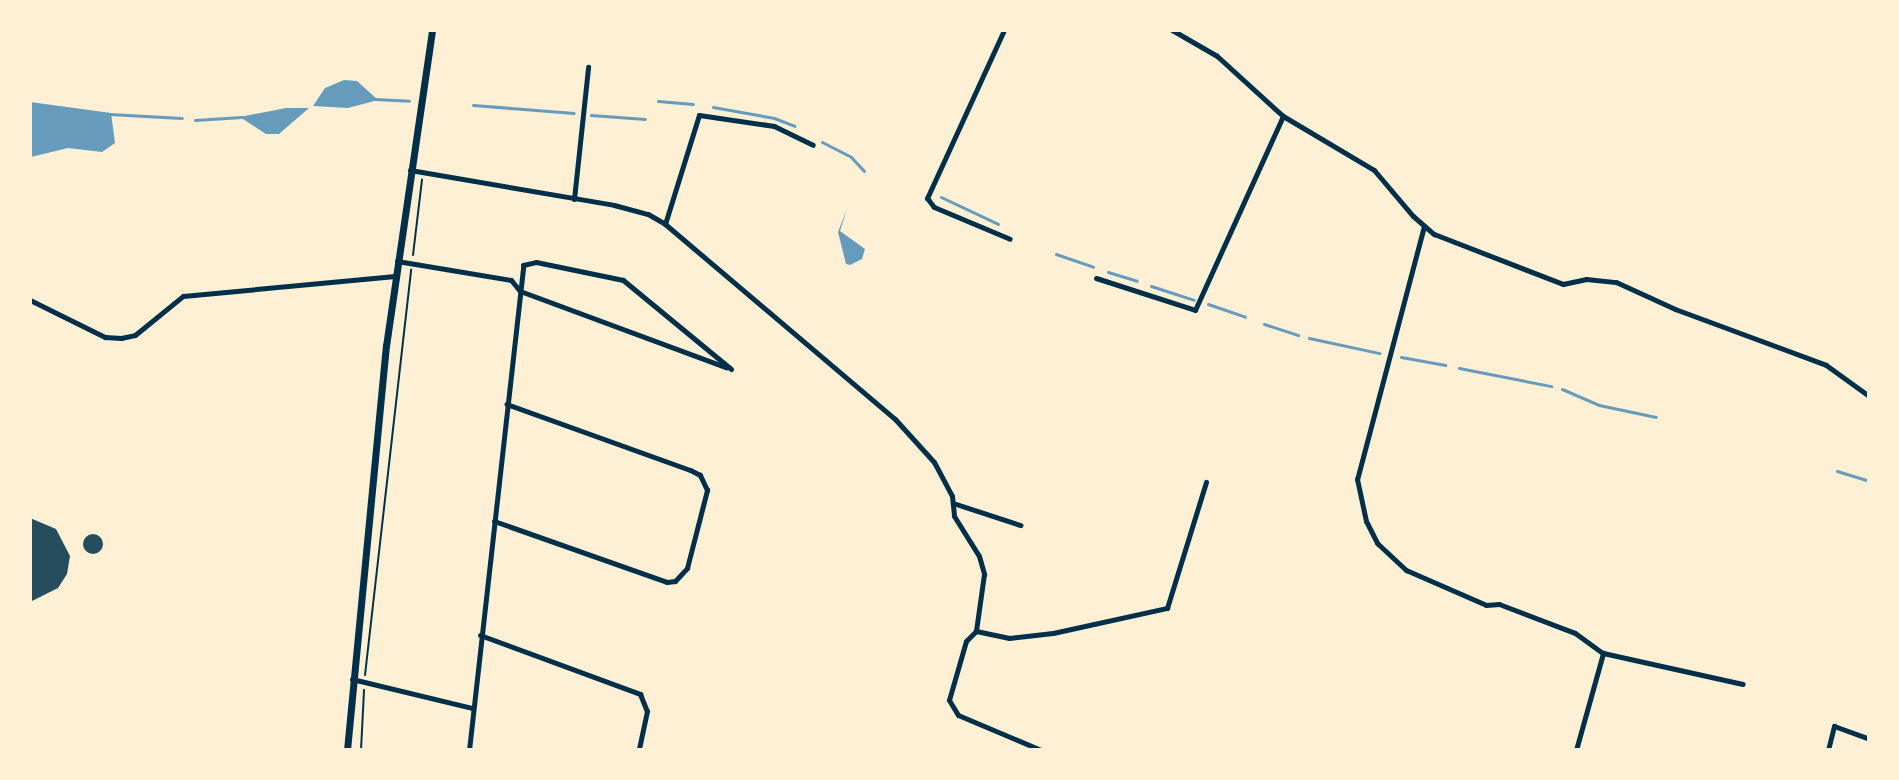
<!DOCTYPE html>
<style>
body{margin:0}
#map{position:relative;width:1899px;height:780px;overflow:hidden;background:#fdf0d5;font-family:"Crimson Pro",serif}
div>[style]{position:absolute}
.water>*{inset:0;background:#669bbc}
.stream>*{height:3px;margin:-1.5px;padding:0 1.5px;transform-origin:1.5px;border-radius:1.5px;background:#669bbc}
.building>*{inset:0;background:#264d5e}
.round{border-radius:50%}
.path>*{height:2px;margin:-1px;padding:0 1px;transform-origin:1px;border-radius:1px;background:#003049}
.minor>*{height:5px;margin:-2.5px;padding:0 2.5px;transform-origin:2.5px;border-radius:2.5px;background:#003049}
.secondary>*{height:7px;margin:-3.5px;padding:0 3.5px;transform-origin:3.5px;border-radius:3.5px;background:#003049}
span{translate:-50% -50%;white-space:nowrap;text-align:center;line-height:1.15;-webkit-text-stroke:5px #fdf0d5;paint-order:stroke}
.frame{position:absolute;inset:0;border:32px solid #fdf0d5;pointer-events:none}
</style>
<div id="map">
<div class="water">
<i style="clip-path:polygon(344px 80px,357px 81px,378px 100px,348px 108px,313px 106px,325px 88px)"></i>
<i style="clip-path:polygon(30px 102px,111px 113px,115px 143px,102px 152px,68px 148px,31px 157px)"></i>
<i style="clip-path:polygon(286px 108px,309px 108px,279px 134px,266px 134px,240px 117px)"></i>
<i style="clip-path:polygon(847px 209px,840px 231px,865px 249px,862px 259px,850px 265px,846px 264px,838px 232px)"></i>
</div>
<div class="stream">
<i style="left:375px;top:99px;width:34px;rotate:3deg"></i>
<i style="left:658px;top:101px;width:35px;rotate:5deg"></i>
<i style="left:473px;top:105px;width:101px;rotate:4.5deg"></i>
<i style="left:713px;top:107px;width:62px;rotate:10.2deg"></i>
<i style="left:774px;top:118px;width:22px;rotate:21deg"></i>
<i style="left:109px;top:114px;width:73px;rotate:3.1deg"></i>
<i style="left:591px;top:115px;width:54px;rotate:4.2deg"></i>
<i style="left:195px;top:120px;width:47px;rotate:-3.7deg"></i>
<i style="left:822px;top:142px;width:33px;rotate:27deg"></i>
<i style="left:851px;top:157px;width:19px;rotate:47deg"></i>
<i style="left:941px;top:197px;width:63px;rotate:25.3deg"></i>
<i style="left:1056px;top:254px;width:39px;rotate:19deg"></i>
<i style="left:1108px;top:272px;width:30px;rotate:17deg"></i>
<i style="left:1151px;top:286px;width:45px;rotate:18deg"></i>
<i style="left:1208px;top:304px;width:39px;rotate:19deg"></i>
<i style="left:1264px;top:324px;width:36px;rotate:18deg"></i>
<i style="left:1309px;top:338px;width:72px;rotate:12.1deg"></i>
<i style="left:1401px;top:357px;width:45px;rotate:10.3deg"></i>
<i style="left:1459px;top:368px;width:94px;rotate:11.1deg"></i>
<i style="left:1562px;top:389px;width:40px;rotate:23.4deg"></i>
<i style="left:1599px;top:405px;width:58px;rotate:11.9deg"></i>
<i style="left:1837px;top:471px;width:34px;rotate:17deg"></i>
</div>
<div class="building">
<i style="clip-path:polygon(30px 518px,56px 529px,70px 556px,67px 574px,58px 588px,30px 602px)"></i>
<i class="round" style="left:83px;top:534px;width:20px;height:20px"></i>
</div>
<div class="path">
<i style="left:413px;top:255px;width:76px;rotate:-83.2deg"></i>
<i style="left:365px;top:675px;width:408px;rotate:-83.5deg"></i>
<i style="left:361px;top:750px;width:60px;rotate:-87.1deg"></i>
</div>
<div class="minor">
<i style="left:1004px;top:30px;width:185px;rotate:114.6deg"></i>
<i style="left:927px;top:198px;width:11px;rotate:52deg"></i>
<i style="left:934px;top:207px;width:82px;rotate:22.8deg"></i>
<i style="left:1172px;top:30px;width:52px;rotate:30deg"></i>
<i style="left:1217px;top:56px;width:89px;rotate:42.3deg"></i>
<i style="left:1283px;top:116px;width:106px;rotate:30.7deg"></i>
<i style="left:1374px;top:170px;width:60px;rotate:49.7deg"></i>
<i style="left:1413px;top:216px;width:28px;rotate:41deg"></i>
<i style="left:1434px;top:234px;width:138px;rotate:21.2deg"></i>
<i style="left:1563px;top:284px;width:24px;rotate:-12deg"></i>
<i style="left:1586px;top:279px;width:30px;rotate:6deg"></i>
<i style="left:1616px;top:282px;width:65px;rotate:24.6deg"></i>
<i style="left:1675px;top:309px;width:161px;rotate:20.3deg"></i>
<i style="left:1826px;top:365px;width:53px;rotate:35.8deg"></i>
<i style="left:410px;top:170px;width:207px;rotate:9.7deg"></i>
<i style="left:614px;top:205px;width:35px;rotate:15deg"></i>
<i style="left:648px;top:214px;width:20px;rotate:30deg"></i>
<i style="left:665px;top:224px;width:302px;rotate:40.3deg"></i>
<i style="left:895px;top:419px;width:58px;rotate:47.8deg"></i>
<i style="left:934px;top:462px;width:38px;rotate:62deg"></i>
<i style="left:952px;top:496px;width:20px;rotate:84deg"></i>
<i style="left:954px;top:516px;width:47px;rotate:58deg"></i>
<i style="left:979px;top:556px;width:19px;rotate:74deg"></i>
<i style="left:984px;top:574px;width:58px;rotate:98deg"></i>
<i style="left:976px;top:631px;width:14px;rotate:135deg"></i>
<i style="left:966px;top:641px;width:61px;rotate:106.1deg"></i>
<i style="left:949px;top:700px;width:17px;rotate:59deg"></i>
<i style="left:958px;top:715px;width:90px;rotate:22.9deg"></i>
<i style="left:574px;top:199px;width:133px;rotate:-83.9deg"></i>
<i style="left:665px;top:224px;width:114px;rotate:-72.7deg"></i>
<i style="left:699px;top:115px;width:76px;rotate:8.3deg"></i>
<i style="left:774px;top:126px;width:43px;rotate:26deg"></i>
<i style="left:1424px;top:226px;width:262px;rotate:104.8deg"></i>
<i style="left:1357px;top:479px;width:43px;rotate:77.9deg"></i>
<i style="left:1366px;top:521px;width:25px;rotate:63deg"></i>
<i style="left:1377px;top:543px;width:40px;rotate:43deg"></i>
<i style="left:1406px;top:570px;width:87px;rotate:23.6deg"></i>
<i style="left:1486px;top:605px;width:13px;rotate:-4deg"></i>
<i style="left:1499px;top:604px;width:81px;rotate:20.9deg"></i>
<i style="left:1575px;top:633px;width:34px;rotate:36deg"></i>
<i style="left:1603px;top:653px;width:143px;rotate:12.5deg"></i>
<i style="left:397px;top:261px;width:116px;rotate:9.5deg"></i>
<i style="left:511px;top:280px;width:14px;rotate:51deg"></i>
<i style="left:520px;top:291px;width:220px;rotate:20.3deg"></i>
<i style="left:1096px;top:278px;width:104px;rotate:17.9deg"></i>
<i style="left:1195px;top:310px;width:213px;rotate:-65.6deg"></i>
<i style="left:30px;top:300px;width:84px;rotate:26.3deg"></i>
<i style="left:105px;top:337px;width:16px;rotate:4deg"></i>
<i style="left:121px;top:338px;width:14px;rotate:-12deg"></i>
<i style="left:135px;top:335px;width:62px;rotate:-39.1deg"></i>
<i style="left:183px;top:296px;width:213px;rotate:-5.4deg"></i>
<i style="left:953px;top:503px;width:71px;rotate:18.2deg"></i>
<i style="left:494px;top:521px;width:183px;rotate:19.4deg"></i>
<i style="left:667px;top:582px;width:8px;rotate:-7deg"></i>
<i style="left:675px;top:581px;width:18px;rotate:-47deg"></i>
<i style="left:687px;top:568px;width:81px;rotate:-75.6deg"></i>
<i style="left:707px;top:490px;width:17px;rotate:-115deg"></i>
<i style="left:700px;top:475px;width:11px;rotate:-153deg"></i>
<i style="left:690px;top:470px;width:195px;rotate:-160.2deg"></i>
<i style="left:976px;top:631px;width:34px;rotate:12deg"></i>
<i style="left:1009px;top:638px;width:44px;rotate:-6.5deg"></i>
<i style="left:1053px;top:633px;width:117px;rotate:-12.4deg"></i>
<i style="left:1167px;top:608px;width:132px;rotate:-72.8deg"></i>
<i style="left:480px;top:635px;width:171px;rotate:20.2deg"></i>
<i style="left:640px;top:694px;width:18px;rotate:68deg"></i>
<i style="left:647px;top:711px;width:40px;rotate:102deg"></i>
<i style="left:352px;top:679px;width:123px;rotate:13.6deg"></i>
<i style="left:469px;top:750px;width:488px;rotate:-83.6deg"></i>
<i style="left:523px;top:265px;width:13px;rotate:-13deg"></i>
<i style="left:536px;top:262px;width:89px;rotate:11.7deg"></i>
<i style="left:623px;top:280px;width:140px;rotate:39.5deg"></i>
<i style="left:1576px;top:750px;width:101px;rotate:-74.4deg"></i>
<i style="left:1828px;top:750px;width:25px;rotate:-76deg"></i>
<i style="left:1834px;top:726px;width:37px;rotate:20deg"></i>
</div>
<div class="secondary">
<i style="left:347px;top:750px;width:406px;rotate:-84.5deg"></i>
<i style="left:386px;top:346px;width:319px;rotate:-81.7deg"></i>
</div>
<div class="frame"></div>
</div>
